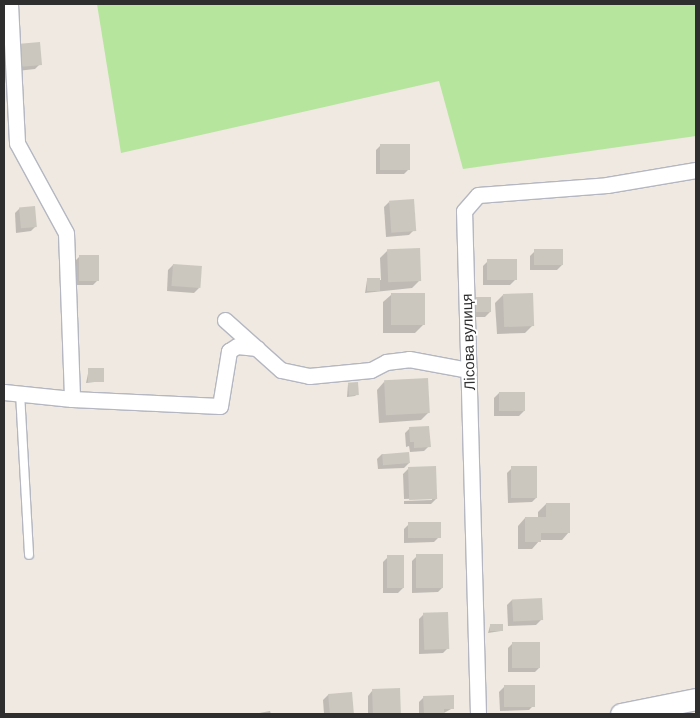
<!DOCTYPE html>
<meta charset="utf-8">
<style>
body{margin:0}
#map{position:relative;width:700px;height:718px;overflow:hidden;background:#efe9e1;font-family:Barlow,sans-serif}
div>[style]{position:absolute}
.green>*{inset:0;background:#b6e59e}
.shadow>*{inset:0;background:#0003}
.building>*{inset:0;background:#cbc7bf;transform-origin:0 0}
.roads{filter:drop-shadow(1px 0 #b4b7c1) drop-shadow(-1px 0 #b4b7c1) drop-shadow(0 1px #b4b7c1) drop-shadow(0 -1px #b4b7c1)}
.lane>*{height:8px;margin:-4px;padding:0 4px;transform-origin:4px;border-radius:4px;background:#fff}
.street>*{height:15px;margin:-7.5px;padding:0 7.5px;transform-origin:7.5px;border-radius:7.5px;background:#fff}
.secondary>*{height:21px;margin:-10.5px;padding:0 10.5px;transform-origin:10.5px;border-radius:10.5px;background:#fff}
span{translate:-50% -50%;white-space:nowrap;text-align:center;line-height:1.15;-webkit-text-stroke:4px #fff;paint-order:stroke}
.street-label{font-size:15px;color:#2e2e2e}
.frame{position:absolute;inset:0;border:5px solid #2e2e2e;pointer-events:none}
</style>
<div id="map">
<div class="green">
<i style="clip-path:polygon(97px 4px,696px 4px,696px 136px,463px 169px,439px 81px,121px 153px)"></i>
</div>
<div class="shadow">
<i style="clip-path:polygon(20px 45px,40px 64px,35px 69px,17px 71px,15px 50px)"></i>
<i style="clip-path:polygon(381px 145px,409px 169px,404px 174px,376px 174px,376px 150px)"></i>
<i style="clip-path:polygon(389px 202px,414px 230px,409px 235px,386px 237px,384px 207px)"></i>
<i style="clip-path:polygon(20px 208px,36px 226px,31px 231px,16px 233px,15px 213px)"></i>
<i style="clip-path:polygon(388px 250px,419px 281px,412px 288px,365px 293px,367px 280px,381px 280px,380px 258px)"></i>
<i style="clip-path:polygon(535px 251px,562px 265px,557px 270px,530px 270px,530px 256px)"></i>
<i style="clip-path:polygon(80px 256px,98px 280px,93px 285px,75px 285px,75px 261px)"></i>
<i style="clip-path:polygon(488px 261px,515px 280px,510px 285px,483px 285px,483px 266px)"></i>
<i style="clip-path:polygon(173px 265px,199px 288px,194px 293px,167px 291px,168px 270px)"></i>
<i style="clip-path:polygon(391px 295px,423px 325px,415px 333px,383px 333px,383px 302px)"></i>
<i style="clip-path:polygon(503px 295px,533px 325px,525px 333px,497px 334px,495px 303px)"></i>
<i style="clip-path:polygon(490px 299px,490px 312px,485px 317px,469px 317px)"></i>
<i style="clip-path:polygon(89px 369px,103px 381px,86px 383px)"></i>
<i style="clip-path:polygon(384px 382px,428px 413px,421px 420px,379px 423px,377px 390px)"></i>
<i style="clip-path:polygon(348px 384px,357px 394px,355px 396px,347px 397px)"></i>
<i style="clip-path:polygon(499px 393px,524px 411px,519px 416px,494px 416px,494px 398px)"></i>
<i style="clip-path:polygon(410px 428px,429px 446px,424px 451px,410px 452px,409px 446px,406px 447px,405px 433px)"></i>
<i style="clip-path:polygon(382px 454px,409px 463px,404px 468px,378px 469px,377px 459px)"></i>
<i style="clip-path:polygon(512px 468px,537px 497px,532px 502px,508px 503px,507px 473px)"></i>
<i style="clip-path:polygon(408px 469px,436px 499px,431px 504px,404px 504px,404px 501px,432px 500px,432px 498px,404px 499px,403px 474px)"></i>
<i style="clip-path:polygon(546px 504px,569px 532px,562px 540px,540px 540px,532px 549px,518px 549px,518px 526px,525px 518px,538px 518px,538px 512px)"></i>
<i style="clip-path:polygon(409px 524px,439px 537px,434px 542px,404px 543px,404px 529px)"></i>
<i style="clip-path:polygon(417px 556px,443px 587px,438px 592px,412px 593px,412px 561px)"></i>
<i style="clip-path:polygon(388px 557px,403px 588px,398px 593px,383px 593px,383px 562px)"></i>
<i style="clip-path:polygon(512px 600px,541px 620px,536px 625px,508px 626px,507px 605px)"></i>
<i style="clip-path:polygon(424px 614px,448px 648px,443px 653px,419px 654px,419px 619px)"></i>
<i style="clip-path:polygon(490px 626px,501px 631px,488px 633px)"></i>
<i style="clip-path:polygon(513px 643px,540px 667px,535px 672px,508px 672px,508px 648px)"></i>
<i style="clip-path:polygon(504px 687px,534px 705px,529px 710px,500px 711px,499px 692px)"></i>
<i style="clip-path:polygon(399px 690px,400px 714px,368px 714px,368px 696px,372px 691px)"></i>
<i style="clip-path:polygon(351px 693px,353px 714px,324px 714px,323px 700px,328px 695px)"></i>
<i style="clip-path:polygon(424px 697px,453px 708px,442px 714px,419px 714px,419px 702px)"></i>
<i style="clip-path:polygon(270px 711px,271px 714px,254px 714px)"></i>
</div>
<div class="building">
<i style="left:40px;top:42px;width:23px;height:20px;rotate:85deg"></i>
<i style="left:380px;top:144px;width:30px;height:26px"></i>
<i style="left:414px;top:199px;width:32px;height:25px;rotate:86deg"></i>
<i style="left:35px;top:206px;width:21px;height:16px;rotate:85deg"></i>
<i style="left:420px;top:248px;width:33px;height:33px;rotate:88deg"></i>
<i style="left:563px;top:249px;width:16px;height:29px;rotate:90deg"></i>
<i style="left:79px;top:255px;width:20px;height:26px"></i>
<i style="left:517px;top:259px;width:21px;height:30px;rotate:90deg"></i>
<i style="left:173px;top:264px;width:29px;height:22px;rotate:4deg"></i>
<i style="left:367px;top:278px;width:13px;height:13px"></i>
<i style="left:391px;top:293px;width:34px;height:32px"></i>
<i style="left:533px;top:293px;width:33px;height:30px;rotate:88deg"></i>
<i style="left:491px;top:297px;width:15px;height:18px;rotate:90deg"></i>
<i style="left:88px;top:368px;width:16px;height:14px"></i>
<i style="left:428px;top:378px;width:35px;height:44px;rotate:87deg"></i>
<i style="left:358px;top:382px;width:13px;height:10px;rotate:86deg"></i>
<i style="left:499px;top:392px;width:26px;height:19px"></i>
<i style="clip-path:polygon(429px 426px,431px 447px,414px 448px,414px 442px,410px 442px,409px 427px)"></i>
<i style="left:409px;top:452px;width:11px;height:27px;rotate:85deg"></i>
<i style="left:436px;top:466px;width:33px;height:28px;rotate:88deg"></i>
<i style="left:511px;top:466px;width:26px;height:32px"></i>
<i style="clip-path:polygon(546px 503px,570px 503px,570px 533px,541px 533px,541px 542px,525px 542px,525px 517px,546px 517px)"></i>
<i style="left:441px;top:522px;width:16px;height:33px;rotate:90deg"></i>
<i style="left:416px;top:554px;width:27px;height:34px"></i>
<i style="left:404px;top:555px;width:33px;height:17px;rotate:90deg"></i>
<i style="left:542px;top:598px;width:22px;height:30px;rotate:87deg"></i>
<i style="left:448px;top:612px;width:37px;height:25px;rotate:88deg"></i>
<i style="left:503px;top:624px;width:7px;height:13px;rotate:90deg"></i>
<i style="left:512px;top:642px;width:28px;height:26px"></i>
<i style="left:504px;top:685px;width:31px;height:22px"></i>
<i style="left:400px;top:688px;width:26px;height:28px;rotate:88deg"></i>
<i style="left:352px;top:692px;width:22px;height:24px;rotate:85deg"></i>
<i style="clip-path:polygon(454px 695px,454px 709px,444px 709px,444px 714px,424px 714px,423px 696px)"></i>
</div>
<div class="roads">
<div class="lane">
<i style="left:20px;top:393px;width:162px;rotate:86.8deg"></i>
</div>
<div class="street">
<i style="left:10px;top:4px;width:139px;rotate:87.1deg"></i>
<i style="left:17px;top:143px;width:102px;rotate:61.4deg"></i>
<i style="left:66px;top:233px;width:166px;rotate:87.9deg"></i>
<i style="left:72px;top:399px;width:148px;rotate:2.7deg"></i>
<i style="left:220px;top:406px;width:56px;rotate:-80.7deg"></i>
<i style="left:229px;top:351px;width:9px;rotate:-32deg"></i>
<i style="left:237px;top:346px;width:20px;rotate:6deg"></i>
<i style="left:225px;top:320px;width:75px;rotate:41.8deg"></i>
<i style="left:281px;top:370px;width:29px;rotate:12deg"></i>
<i style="left:309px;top:376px;width:62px;rotate:-5.5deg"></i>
<i style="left:371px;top:370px;width:17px;rotate:-28deg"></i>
<i style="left:386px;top:362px;width:23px;rotate:-7deg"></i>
<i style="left:409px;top:359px;width:61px;rotate:10.4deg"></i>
<i style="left:4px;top:392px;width:68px;rotate:5.9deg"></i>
<i style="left:478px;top:714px;width:503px;rotate:-91.59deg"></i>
<i style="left:464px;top:211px;width:21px;rotate:-49deg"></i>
<i style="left:478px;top:195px;width:129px;rotate:-4.4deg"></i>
<i style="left:607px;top:185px;width:90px;rotate:-9.6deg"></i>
</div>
<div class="secondary">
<i style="left:621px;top:714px;width:76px;rotate:-11.3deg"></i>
</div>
</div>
<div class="street-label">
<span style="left:468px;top:342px;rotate:-92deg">Лісова вулиця</span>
</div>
<div class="frame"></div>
</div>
